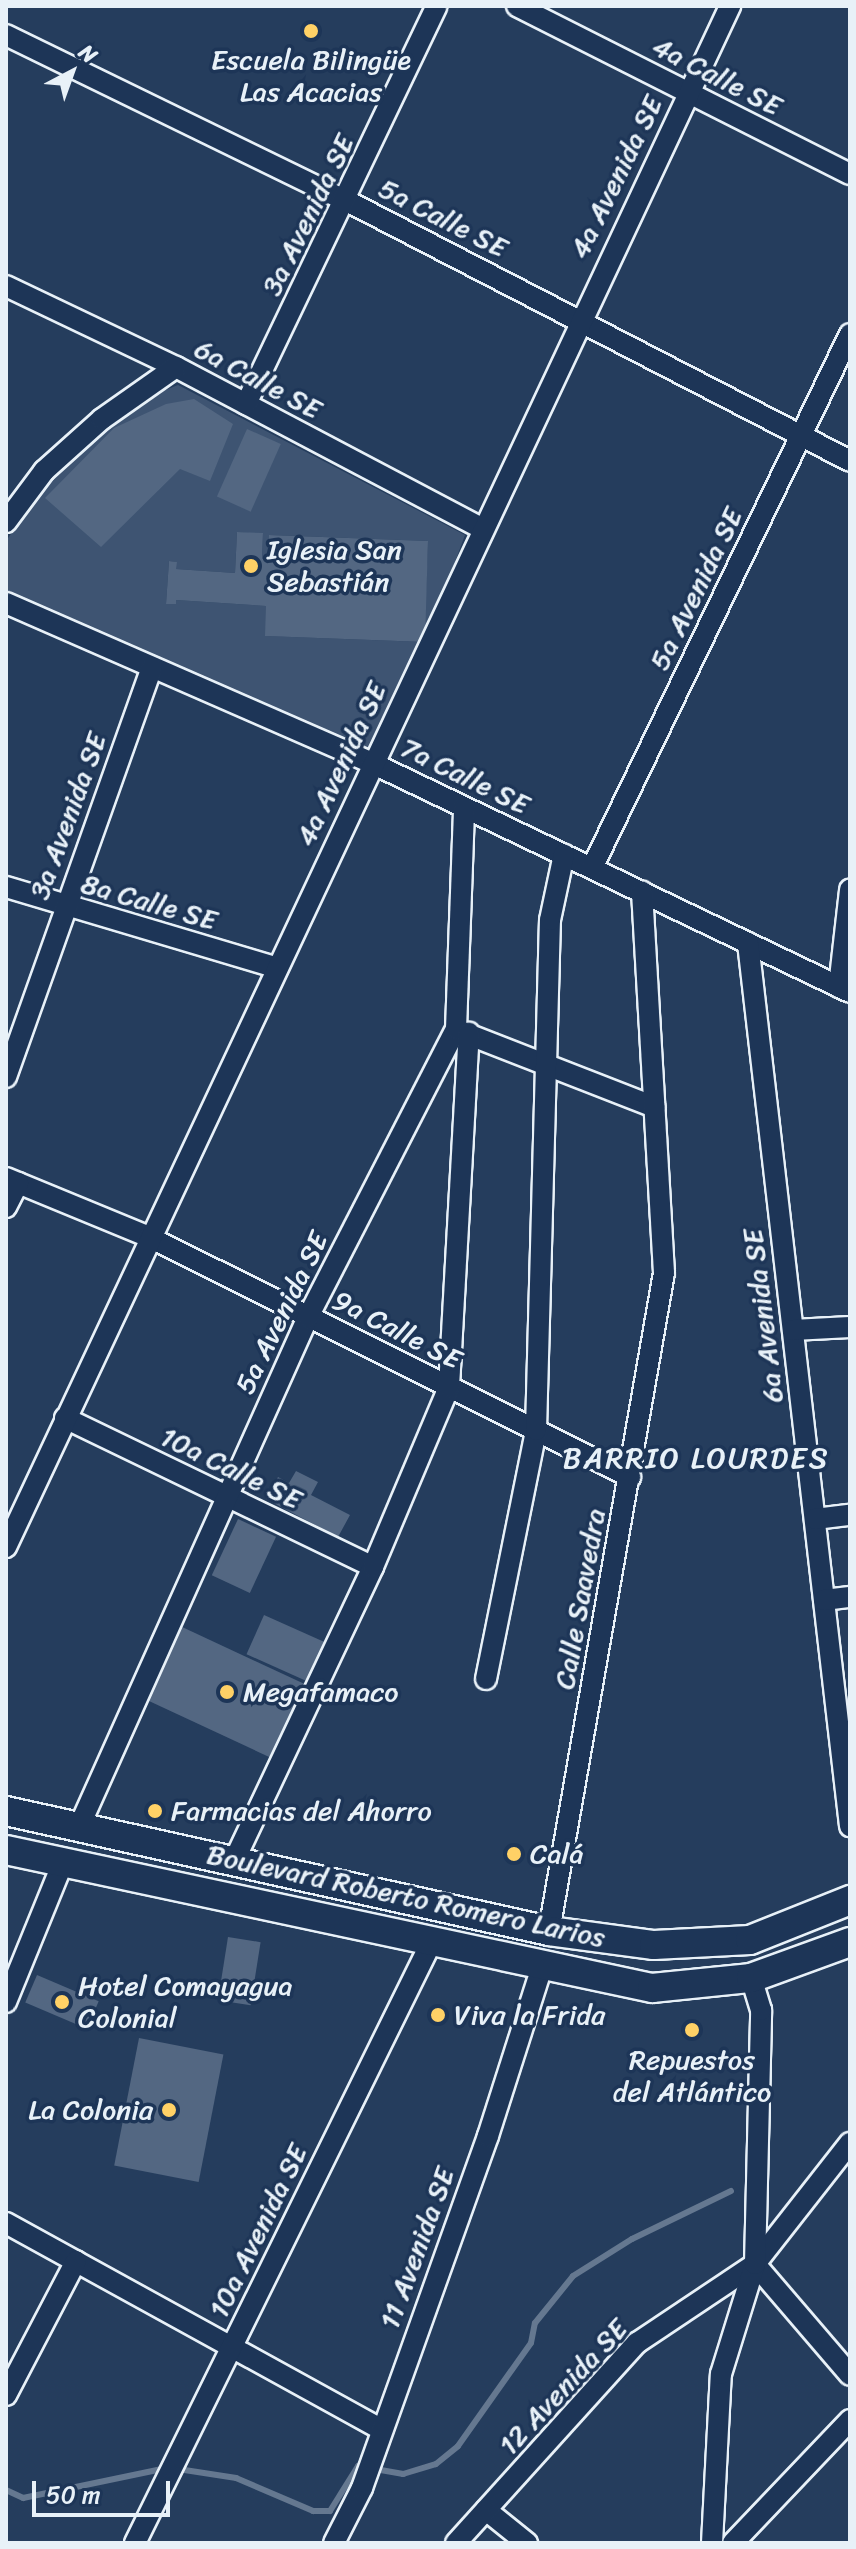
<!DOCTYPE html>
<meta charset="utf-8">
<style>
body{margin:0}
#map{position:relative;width:856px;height:2549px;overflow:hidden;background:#253d5d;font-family:Sriracha,sans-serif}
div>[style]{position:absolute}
.green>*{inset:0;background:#3e5472}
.stream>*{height:6px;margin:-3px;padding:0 3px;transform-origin:3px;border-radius:3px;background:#657890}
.building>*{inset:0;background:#536782;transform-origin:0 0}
.roads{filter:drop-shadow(2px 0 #e8f1f8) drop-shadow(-2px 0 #e8f1f8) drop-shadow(0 2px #e8f1f8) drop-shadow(0 -2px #e8f1f8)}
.minor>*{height:20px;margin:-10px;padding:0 10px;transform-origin:10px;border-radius:10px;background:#1d3557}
.secondary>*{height:28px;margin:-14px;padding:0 14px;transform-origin:14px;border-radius:14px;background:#1d3557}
.dots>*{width:22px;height:22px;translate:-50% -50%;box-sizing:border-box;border:4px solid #1d3557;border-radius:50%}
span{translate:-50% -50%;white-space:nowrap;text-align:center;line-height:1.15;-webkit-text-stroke:7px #1d3557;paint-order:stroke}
.poi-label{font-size:28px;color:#e8f1f8}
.left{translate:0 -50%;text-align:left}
.right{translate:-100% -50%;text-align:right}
.street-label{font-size:28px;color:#e8f1f8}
.neighbourhood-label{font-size:30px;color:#e8f1f8;letter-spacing:2px}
.frame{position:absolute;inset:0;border:8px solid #e8f1f8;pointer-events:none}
.north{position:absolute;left:32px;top:32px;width:80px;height:80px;-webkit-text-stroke:6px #1d3557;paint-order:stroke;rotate:41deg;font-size:22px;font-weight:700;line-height:32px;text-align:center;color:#e8f1f8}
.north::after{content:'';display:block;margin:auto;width:28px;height:36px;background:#e8f1f8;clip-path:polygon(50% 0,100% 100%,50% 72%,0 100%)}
.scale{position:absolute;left:32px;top:2481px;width:138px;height:36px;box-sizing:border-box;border:4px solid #e8f1f8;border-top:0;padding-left:10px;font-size:24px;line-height:28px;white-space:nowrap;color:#e8f1f8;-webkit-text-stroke:6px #1d3557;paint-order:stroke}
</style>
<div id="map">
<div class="green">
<i style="clip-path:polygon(evenodd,178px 385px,465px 535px,425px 642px,369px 755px,6px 599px,6px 541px,47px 482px,140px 400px,178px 385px,237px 532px,263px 534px,262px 559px,268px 559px,270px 535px,428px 541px,424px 642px,266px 636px,266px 606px,176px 600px,166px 604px,169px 561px,176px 562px,176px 569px,235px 573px,237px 532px)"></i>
</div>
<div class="stream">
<i style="left:178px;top:2469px;width:59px;rotate:8.8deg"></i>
<i style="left:236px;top:2478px;width:84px;rotate:23.2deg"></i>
<i style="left:313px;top:2511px;width:17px"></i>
<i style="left:330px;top:2511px;width:53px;rotate:-58.1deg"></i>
<i style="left:358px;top:2466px;width:46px;rotate:10.1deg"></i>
<i style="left:403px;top:2474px;width:34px;rotate:-17deg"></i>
<i style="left:436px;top:2464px;width:28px;rotate:-39deg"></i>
<i style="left:458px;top:2446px;width:126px;rotate:-54.7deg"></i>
<i style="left:531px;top:2343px;width:20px;rotate:-79deg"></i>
<i style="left:535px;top:2323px;width:60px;rotate:-51deg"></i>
<i style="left:573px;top:2276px;width:70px;rotate:-32.1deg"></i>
<i style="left:632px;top:2239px;width:110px;rotate:-25.9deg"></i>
<i style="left:6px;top:2490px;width:19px;rotate:25deg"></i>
<i style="left:23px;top:2498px;width:147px;rotate:-11.8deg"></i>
</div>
<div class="building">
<i style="clip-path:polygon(194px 399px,233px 424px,210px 481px,180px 469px,101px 547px,45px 498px,114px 428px,166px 404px)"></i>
<i style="left:247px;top:429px;width:37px;height:74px;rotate:24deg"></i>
<i style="clip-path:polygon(237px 532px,263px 533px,262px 559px,268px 559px,269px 535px,428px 541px,425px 642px,265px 636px,266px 606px,176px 600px,176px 604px,166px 604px,169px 561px,177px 562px,176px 569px,235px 573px)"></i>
<i style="clip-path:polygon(296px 1471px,318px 1482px,311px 1495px,350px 1515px,338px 1537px,266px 1499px,278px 1477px,289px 1483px)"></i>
<i style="left:238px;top:1519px;width:42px;height:62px;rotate:25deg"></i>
<i style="left:264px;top:1615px;width:68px;height:43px;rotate:24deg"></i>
<i style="left:180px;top:1626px;width:141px;height:81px;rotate:25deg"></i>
<i style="left:228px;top:1937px;width:33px;height:64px;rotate:9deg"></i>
<i style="left:37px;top:1975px;width:67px;height:30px;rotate:23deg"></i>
<i style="left:139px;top:2038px;width:86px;height:130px;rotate:11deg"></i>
</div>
<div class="roads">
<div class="minor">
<i style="left:517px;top:6px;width:373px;rotate:26.8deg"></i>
<i style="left:6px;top:35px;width:379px;rotate:26deg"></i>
<i style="left:347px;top:201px;width:566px;rotate:27.33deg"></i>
<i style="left:6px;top:286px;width:188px;rotate:25.5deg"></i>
<i style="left:176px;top:367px;width:345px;rotate:27.8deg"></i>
<i style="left:246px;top:404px;width:441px;rotate:-64.4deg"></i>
<i style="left:6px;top:522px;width:64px;rotate:-53.3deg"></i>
<i style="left:44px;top:471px;width:78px;rotate:-41.9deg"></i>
<i style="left:102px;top:419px;width:90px;rotate:-35.1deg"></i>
<i style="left:6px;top:603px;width:399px;rotate:23.6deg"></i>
<i style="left:372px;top:763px;width:530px;rotate:25.6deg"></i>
<i style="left:592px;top:868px;width:593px;rotate:-64.21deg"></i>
<i style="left:6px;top:887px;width:283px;rotate:16.6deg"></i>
<i style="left:748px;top:943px;width:889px;rotate:83.41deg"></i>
<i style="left:839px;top:987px;width:98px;rotate:-83.5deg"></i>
<i style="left:457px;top:1030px;width:212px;rotate:21.3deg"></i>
<i style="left:6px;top:1077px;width:435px;rotate:-70.4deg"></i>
<i style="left:6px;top:1178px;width:155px;rotate:22.4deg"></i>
<i style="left:149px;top:1237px;width:538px;rotate:26.52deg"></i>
<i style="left:6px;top:1207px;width:27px;rotate:-63deg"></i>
<i style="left:793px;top:1330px;width:57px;rotate:-3deg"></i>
<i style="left:65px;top:1418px;width:342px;rotate:25.8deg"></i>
<i style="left:815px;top:1519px;width:35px;rotate:-7deg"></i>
<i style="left:6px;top:1547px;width:1703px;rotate:-64.83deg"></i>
<i style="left:824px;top:1600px;width:26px;rotate:-7deg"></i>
<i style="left:486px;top:1679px;width:254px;rotate:-78.6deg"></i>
<i style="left:536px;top:1430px;width:510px;rotate:-88.43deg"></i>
<i style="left:550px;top:920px;width:67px;rotate:-78deg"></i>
<i style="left:79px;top:1827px;width:559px;rotate:-65.82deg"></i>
<i style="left:308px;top:1317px;width:324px;rotate:-62.8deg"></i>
<i style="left:456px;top:1029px;width:221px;rotate:-87.9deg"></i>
<i style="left:234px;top:1861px;width:325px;rotate:-64.7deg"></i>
<i style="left:373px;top:1567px;width:195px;rotate:-67.1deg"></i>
<i style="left:449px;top:1387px;width:355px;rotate:-86.8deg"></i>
<i style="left:549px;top:1931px;width:668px;rotate:-80.09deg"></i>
<i style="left:664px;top:1273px;width:382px;rotate:-93.3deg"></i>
<i style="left:6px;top:2002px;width:151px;rotate:-67.8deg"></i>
<i style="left:6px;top:2223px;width:428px;rotate:28.8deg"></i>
<i style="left:755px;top:2264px;width:146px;rotate:49.4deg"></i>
<i style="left:6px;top:2395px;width:151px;rotate:-62.4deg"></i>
<i style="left:486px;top:2510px;width:53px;rotate:38.8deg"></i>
<i style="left:135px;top:2543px;width:669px;rotate:-63.74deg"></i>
<i style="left:334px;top:2543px;width:62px;rotate:-63deg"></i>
<i style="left:362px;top:2488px;width:374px;rotate:-70.3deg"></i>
<i style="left:488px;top:2136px;width:177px;rotate:-72.3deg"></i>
<i style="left:456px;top:2543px;width:270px;rotate:-47.9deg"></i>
<i style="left:637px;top:2343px;width:142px;rotate:-33.8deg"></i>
<i style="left:755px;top:2264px;width:154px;rotate:-51.9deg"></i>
<i style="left:712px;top:2543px;width:169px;rotate:-87deg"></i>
<i style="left:721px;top:2374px;width:115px;rotate:-72.8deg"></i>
<i style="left:755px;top:2264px;width:254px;rotate:-88.6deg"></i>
<i style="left:761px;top:2010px;width:34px;rotate:-107deg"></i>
<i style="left:733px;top:2543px;width:170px;rotate:-46.4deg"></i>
</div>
<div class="secondary">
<i style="left:6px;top:1811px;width:556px;rotate:12.46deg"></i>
<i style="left:549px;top:1931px;width:106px;rotate:7.6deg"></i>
<i style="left:654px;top:1945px;width:96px;rotate:-3deg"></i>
<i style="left:750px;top:1940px;width:108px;rotate:-21.8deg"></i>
<i style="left:6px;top:1850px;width:661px;rotate:12.06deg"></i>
<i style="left:652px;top:1988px;width:100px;rotate:-5.8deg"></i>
<i style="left:751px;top:1978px;width:105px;rotate:-20deg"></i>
</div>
</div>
<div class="dots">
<i style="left:311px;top:31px;background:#ffd166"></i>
<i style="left:251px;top:566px;background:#ffd166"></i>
<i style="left:227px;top:1692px;background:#ffd166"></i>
<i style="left:155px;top:1811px;background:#ffd166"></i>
<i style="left:514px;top:1854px;background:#ffd166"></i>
<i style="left:62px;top:2002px;background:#ffd166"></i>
<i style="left:438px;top:2015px;background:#ffd166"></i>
<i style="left:692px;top:2030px;background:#ffd166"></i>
<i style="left:169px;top:2110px;background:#ffd166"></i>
</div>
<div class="poi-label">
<span style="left:311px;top:76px">Escuela Bilingüe<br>Las Acacias</span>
<span class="left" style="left:267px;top:566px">Iglesia San<br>Sebastián</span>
<span class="left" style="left:243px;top:1692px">Megafamaco</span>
<span class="left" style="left:171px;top:1811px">Farmacias del Ahorro</span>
<span class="left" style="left:530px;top:1854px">Calá</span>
<span class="left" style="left:78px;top:2002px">Hotel Comayagua<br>Colonial</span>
<span class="left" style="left:454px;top:2015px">Viva la Frida</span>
<span style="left:692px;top:2076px">Repuestos<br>del Atlántico</span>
<span class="right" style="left:153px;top:2110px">La Colonia</span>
</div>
<div class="street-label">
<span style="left:717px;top:76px;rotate:27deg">4a Calle SE</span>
<span style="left:616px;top:177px;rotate:-64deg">4a Avenida SE</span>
<span style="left:308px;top:215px;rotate:-64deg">3a Avenida SE</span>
<span style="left:443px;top:218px;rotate:27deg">5a Calle SE</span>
<span style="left:258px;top:379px;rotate:28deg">6a Calle SE</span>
<span style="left:696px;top:589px;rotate:-64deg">5a Avenida SE</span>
<span style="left:341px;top:764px;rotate:-65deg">4a Avenida SE</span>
<span style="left:465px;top:776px;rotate:26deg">7a Calle SE</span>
<span style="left:68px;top:816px;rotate:-70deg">3a Avenida SE</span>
<span style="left:149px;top:902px;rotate:16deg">8a Calle SE</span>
<span style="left:282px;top:1313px;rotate:-64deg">5a Avenida SE</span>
<span style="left:763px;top:1316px;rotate:-97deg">6a Avenida SE</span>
<span style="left:397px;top:1330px;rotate:27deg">9a Calle SE</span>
<span style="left:231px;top:1468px;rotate:26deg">10a Calle SE</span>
<span style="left:580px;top:1599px;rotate:-80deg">Calle Saavedra</span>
<span style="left:406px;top:1896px;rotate:12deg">Boulevard Roberto Romero Larios</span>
<span style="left:258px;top:2231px;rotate:-64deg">10a Avenida SE</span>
<span style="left:417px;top:2248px;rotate:-70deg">11 Avenida SE</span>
<span style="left:563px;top:2387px;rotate:-47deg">12 Avenida SE</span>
</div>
<div class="neighbourhood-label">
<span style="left:696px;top:1458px">BARRIO LOURDES</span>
</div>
<div class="frame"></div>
<div class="north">N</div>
<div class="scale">50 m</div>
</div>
